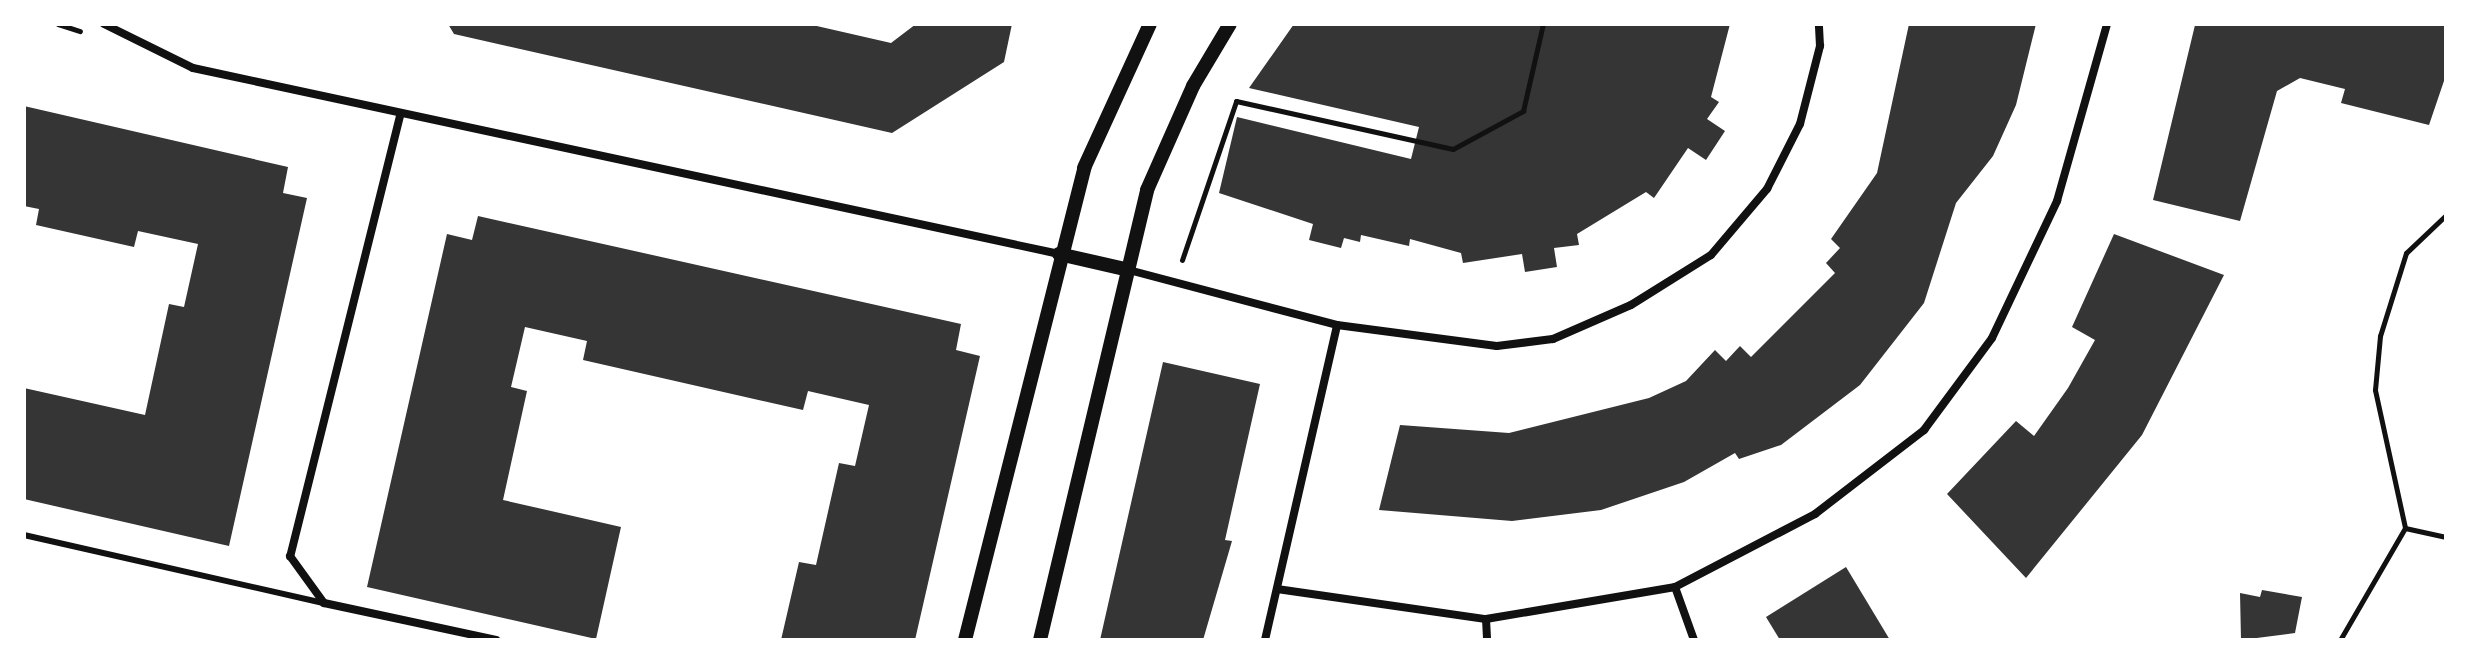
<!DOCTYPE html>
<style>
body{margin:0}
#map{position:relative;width:2470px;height:664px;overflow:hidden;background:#fff;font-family:"DM Sans",sans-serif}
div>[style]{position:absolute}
.building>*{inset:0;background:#353535}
.path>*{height:5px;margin:-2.5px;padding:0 2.5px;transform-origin:2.5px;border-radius:2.5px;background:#111}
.service>*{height:6px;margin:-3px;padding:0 3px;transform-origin:3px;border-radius:3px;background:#111}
.minor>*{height:8px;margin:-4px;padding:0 4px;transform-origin:4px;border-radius:4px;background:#111}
.tertiary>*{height:14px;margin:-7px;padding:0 7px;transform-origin:7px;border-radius:7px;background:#111}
span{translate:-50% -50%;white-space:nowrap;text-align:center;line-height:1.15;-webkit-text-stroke:8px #fff;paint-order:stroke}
.frame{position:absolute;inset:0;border:26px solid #fff;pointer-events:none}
</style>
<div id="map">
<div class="building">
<i style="clip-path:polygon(448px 24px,808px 24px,891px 43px,916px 24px,1012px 24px,1004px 62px,892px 133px,454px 34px)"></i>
<i style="clip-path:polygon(1294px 24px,1730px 24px,1711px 97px,1719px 102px,1707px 119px,1725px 131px,1706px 160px,1688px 148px,1654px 198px,1646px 192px,1577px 234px,1579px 245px,1554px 248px,1557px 267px,1525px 272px,1522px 254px,1463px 263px,1461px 253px,1410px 239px,1409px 246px,1361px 235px,1360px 242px,1344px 238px,1341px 248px,1309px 240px,1313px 224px,1219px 193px,1237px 117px,1411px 159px,1419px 127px,1249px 88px)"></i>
<i style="clip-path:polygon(1909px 24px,2036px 24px,2016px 105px,1993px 156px,1956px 203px,1924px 303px,1860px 385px,1781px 445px,1739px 459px,1735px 453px,1684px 482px,1601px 510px,1512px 521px,1379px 510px,1400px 425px,1509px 433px,1649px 398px,1686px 381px,1715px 350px,1726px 361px,1740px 346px,1751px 357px,1835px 273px,1826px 263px,1840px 248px,1831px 239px,1877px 173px)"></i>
<i style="clip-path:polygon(2446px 24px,2446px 75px,2429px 125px,2341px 103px,2345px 89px,2300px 78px,2277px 91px,2240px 221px,2153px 200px,2195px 25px)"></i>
<i style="clip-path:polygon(24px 106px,288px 167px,283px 193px,307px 198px,229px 546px,24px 499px,24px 388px,145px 415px,169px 304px,184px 307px,198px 244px,138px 231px,134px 247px,36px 225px,39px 209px,24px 206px)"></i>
<i style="clip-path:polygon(478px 216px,961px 324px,956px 350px,980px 356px,915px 640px,781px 640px,799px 562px,816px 565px,839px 463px,855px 466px,869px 405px,808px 391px,803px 410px,583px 360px,587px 341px,525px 327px,511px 387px,527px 391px,503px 500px,621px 527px,596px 639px,367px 587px,447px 234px,472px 240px)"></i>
<i style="clip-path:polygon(2114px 234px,2224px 275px,2142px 435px,2026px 578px,1947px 494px,2016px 421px,2034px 436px,2068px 388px,2095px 340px,2072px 327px)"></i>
<i style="clip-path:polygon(1163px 362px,1260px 384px,1225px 540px,1232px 541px,1203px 640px,1100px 640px)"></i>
<i style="clip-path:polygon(1846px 567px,1890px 640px,1780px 640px,1766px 617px)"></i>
<i style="clip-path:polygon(2262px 590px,2302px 597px,2295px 633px,2241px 640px,2240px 593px,2260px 597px)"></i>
</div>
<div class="path">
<i style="left:58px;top:24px;width:23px;rotate:18deg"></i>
<i style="left:2446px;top:215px;width:55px;rotate:136.5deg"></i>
<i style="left:2406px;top:253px;width:87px;rotate:107.4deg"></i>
<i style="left:2380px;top:336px;width:54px;rotate:95.3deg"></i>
<i style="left:2375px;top:390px;width:141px;rotate:77.7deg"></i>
<i style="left:2405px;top:528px;width:42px;rotate:12.4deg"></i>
<i style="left:1182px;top:260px;width:168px;rotate:-71.2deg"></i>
<i style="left:1236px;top:101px;width:222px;rotate:12.5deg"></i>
<i style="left:1453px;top:149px;width:80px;rotate:-28.5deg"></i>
<i style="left:1523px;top:111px;width:89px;rotate:-77.1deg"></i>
<i style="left:2340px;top:640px;width:129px;rotate:-59.9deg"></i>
</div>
<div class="service">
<i style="left:24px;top:535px;width:308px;rotate:12.8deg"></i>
</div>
<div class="minor">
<i style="left:104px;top:24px;width:99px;rotate:26.3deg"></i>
<i style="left:193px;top:68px;width:886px;rotate:12.12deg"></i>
<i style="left:400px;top:116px;width:454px;rotate:104deg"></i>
<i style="left:290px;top:556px;width:58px;rotate:54.1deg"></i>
<i style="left:324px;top:603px;width:176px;rotate:12.1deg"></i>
<i style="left:1125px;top:269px;width:219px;rotate:14.8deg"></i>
<i style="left:1337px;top:325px;width:161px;rotate:7.5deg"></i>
<i style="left:1497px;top:346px;width:56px;rotate:-7.1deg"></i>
<i style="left:1553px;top:339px;width:85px;rotate:-23.6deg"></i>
<i style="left:1631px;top:305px;width:94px;rotate:-32deg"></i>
<i style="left:1711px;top:255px;width:87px;rotate:-49.7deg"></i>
<i style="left:1767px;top:189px;width:73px;rotate:-63.1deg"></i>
<i style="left:1800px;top:124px;width:81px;rotate:-75.6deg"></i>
<i style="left:1820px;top:46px;width:22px;rotate:-93deg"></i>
<i style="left:1675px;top:587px;width:56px;rotate:70.3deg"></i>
<i style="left:1277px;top:589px;width:211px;rotate:8.2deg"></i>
<i style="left:1486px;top:619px;width:192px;rotate:-9.6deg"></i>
<i style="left:1675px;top:587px;width:158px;rotate:-27.5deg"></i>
<i style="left:1815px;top:514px;width:138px;rotate:-37.6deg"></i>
<i style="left:1924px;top:430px;width:114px;rotate:-53.5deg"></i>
<i style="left:1992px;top:338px;width:152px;rotate:-64.6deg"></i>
<i style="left:2057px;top:201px;width:184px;rotate:-74.2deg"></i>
<i style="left:1486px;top:619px;width:21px;rotate:87deg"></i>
<i style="left:1265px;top:640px;width:323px;rotate:-77.1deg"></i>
</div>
<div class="tertiary">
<i style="left:1059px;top:254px;width:68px;rotate:12.8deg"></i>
<i style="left:965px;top:640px;width:487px;rotate:-75.8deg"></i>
<i style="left:1084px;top:168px;width:158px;rotate:-65.4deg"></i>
<i style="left:1040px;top:640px;width:463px;rotate:-76.6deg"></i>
<i style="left:1147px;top:190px;width:114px;rotate:-66.1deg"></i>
<i style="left:1193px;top:86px;width:72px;rotate:-59.2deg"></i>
</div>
<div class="frame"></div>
</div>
